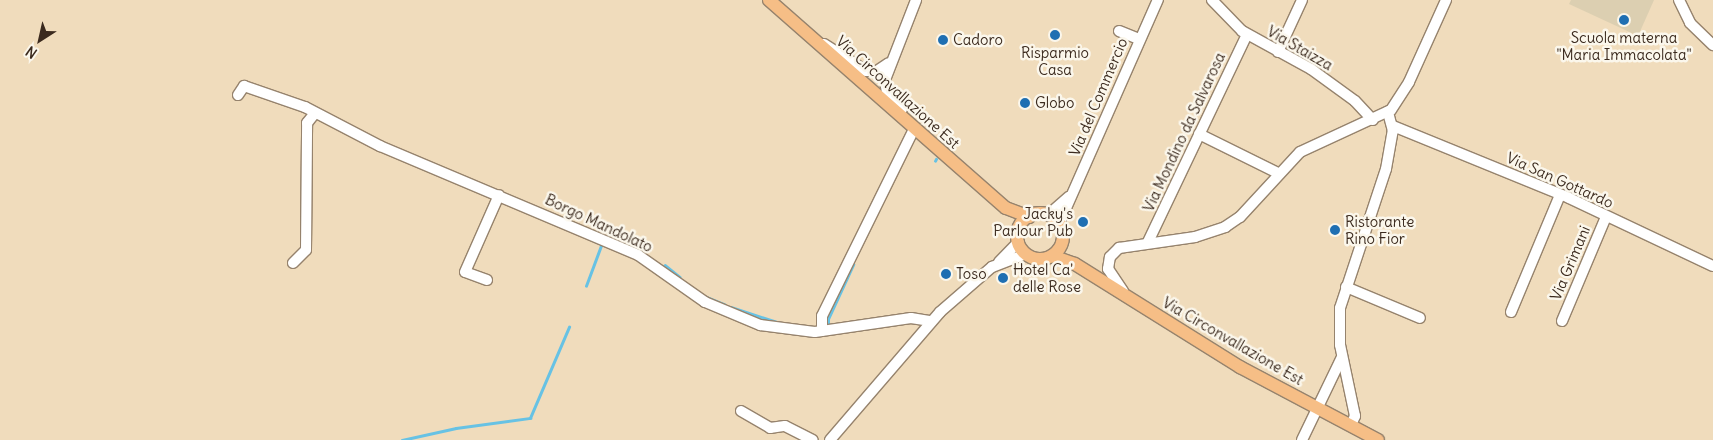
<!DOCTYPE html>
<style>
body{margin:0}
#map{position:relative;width:1713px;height:440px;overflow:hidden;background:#f0dcbc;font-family:Delius,sans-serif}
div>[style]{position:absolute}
.built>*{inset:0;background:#dccfb1}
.stream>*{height:2.5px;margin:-1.25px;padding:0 1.25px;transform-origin:1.25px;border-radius:1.25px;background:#67c2e4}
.roads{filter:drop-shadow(1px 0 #96836d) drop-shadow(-1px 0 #96836d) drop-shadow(0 1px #96836d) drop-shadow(0 -1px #96836d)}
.minor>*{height:10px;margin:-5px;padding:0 5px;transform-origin:5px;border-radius:5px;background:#fff}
.major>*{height:12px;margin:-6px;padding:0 6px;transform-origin:6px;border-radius:6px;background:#f6be86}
.major>.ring{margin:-6px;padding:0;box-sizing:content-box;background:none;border:12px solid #f6be86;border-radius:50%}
.dots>*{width:14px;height:14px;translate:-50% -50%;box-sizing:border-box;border:2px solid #fbf7ec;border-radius:50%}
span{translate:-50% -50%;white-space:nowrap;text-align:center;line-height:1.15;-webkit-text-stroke:5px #fbf7ec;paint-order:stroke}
.poi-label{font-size:15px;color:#3b2a1e}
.left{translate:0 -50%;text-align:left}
.right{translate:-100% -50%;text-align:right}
.street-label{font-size:15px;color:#3b2a1e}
.north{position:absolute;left:15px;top:15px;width:50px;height:50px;-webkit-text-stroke:4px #fbf7ec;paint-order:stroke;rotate:215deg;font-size:14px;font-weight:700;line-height:20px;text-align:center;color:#3b2a1e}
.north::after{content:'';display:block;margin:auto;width:18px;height:22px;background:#3b2a1e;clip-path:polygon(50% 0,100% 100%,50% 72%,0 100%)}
</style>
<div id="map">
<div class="built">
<i style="clip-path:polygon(1571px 0,1654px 0,1638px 36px,1569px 4px)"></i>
</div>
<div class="stream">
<i style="left:935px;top:161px;width:2px;rotate:-63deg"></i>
<i style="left:665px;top:265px;width:19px;rotate:39deg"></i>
<i style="left:586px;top:286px;width:46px;rotate:-69.6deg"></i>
<i style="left:704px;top:296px;width:22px;rotate:22deg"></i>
<i style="left:731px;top:307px;width:52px;rotate:18.1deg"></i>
<i style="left:828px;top:326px;width:7px;rotate:-90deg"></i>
<i style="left:828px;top:319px;width:60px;rotate:-65.2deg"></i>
<i style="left:402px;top:440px;width:55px;rotate:-12.5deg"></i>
<i style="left:456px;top:428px;width:75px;rotate:-7.7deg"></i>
<i style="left:530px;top:418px;width:99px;rotate:-66.8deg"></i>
</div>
<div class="roads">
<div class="minor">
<i style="left:1212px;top:0;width:43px;rotate:45.9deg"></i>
<i style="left:1242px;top:31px;width:79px;rotate:28.8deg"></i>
<i style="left:1311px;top:69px;width:54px;rotate:36deg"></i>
<i style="left:1355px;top:101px;width:26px;rotate:47deg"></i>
<i style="left:1679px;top:0;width:25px;rotate:64deg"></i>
<i style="left:1690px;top:23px;width:32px;rotate:44deg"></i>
<i style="left:1119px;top:31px;width:22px;rotate:22deg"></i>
<i style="left:824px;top:44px;width:50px;rotate:32.7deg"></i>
<i style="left:866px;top:71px;width:11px"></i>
<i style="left:877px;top:71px;width:14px;rotate:-34deg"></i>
<i style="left:1278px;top:52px;width:57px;rotate:-65.2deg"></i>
<i style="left:238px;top:95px;width:11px;rotate:-56deg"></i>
<i style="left:244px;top:86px;width:65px;rotate:19deg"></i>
<i style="left:305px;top:107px;width:85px;rotate:27.5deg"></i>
<i style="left:380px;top:146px;width:280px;rotate:22.9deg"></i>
<i style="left:638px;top:255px;width:82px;rotate:35deg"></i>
<i style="left:705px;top:302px;width:60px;rotate:22.7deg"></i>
<i style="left:760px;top:325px;width:55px;rotate:7.3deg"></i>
<i style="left:815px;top:332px;width:97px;rotate:-8.3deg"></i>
<i style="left:911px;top:318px;width:20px;rotate:9deg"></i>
<i style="left:902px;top:109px;width:22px;rotate:-133deg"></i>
<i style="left:887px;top:93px;width:13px;rotate:-99deg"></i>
<i style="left:885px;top:80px;width:86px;rotate:-68.8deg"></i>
<i style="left:1393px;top:126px;width:190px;rotate:22.2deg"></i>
<i style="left:1569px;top:198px;width:159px;rotate:25.3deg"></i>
<i style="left:1199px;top:134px;width:88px;rotate:26.3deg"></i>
<i style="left:1048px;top:215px;width:28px;rotate:-41deg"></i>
<i style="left:1059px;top:224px;width:245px;rotate:-66.2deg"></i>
<i style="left:1148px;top:242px;width:230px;rotate:-64.5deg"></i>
<i style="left:999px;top:262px;width:28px;rotate:-46deg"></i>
<i style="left:293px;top:263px;width:18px;rotate:-45deg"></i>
<i style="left:306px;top:250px;width:127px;rotate:-89.5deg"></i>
<i style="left:307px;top:123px;width:13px;rotate:-51deg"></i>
<i style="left:487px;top:280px;width:23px;rotate:-160deg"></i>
<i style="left:465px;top:272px;width:84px;rotate:-66.2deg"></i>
<i style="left:1346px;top:287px;width:80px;rotate:22.7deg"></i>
<i style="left:1123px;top:291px;width:27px;rotate:-124deg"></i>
<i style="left:1108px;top:269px;width:12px;rotate:-81deg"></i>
<i style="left:1110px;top:257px;width:13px;rotate:-45deg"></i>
<i style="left:1119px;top:248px;width:77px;rotate:-8.2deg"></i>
<i style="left:1195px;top:237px;width:32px;rotate:-18deg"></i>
<i style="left:1225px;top:227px;width:18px;rotate:-34deg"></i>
<i style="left:1240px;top:217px;width:88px;rotate:-47.3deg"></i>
<i style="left:1300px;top:152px;width:100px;rotate:-24.8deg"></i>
<i style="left:1391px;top:110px;width:33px;rotate:-57deg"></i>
<i style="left:1409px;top:82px;width:90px;rotate:-65.7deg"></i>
<i style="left:1511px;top:312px;width:127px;rotate:-67.3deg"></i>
<i style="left:1562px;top:321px;width:113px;rotate:-67.1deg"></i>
<i style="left:822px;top:331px;width:15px;rotate:-90deg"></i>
<i style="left:822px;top:316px;width:208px;rotate:-63.8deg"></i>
<i style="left:741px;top:411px;width:34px;rotate:30deg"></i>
<i style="left:770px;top:428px;width:15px;rotate:-8deg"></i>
<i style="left:785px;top:426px;width:31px;rotate:27deg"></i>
<i style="left:1351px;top:425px;width:10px;rotate:-66deg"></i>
<i style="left:1355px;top:416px;width:73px;rotate:-101.9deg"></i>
<i style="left:1340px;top:345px;width:37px;rotate:-90deg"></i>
<i style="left:1340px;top:308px;width:146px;rotate:-71.7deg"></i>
<i style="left:1386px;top:169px;width:39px;rotate:-80deg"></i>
<i style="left:1393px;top:131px;width:20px;rotate:-105deg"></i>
<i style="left:830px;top:440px;width:169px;rotate:-49.3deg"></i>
<i style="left:940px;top:312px;width:69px;rotate:-40.9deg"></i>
<i style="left:992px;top:267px;width:36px;rotate:-21deg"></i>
<i style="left:1302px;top:440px;width:92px;rotate:-64.3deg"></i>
</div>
<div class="major">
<i style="left:769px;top:0;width:315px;rotate:41.3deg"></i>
<i style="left:1006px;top:208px;width:25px;rotate:21deg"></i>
<i class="ring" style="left:1017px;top:213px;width:34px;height:34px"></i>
<i style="left:1052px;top:256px;width:24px;rotate:19deg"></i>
<i style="left:1075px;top:264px;width:195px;rotate:32deg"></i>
<i style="left:1240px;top:367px;width:156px;rotate:27.9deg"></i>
</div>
</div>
<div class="dots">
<i style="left:1624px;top:20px;background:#1f6fb2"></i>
<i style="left:1055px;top:35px;background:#1f6fb2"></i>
<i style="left:943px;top:40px;background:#1f6fb2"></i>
<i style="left:1025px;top:103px;background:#1f6fb2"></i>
<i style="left:1083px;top:222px;background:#1f6fb2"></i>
<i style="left:1335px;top:230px;background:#1f6fb2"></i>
<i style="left:946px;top:274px;background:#1f6fb2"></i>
<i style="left:1003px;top:278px;background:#1f6fb2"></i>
</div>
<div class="poi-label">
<span style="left:1624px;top:46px">Scuola materna<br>"Maria Immacolata"</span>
<span class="left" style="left:953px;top:40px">Cadoro</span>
<span style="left:1055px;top:61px">Risparmio<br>Casa</span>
<span class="left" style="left:1035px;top:103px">Globo</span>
<span class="right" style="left:1073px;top:222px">Jacky's<br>Parlour Pub</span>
<span class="left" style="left:1345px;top:230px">Ristorante<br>Rino Fior</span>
<span class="left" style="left:1013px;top:278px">Hotel Ca'<br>delle Rose</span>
<span class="left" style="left:956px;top:274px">Toso</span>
</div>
<div class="street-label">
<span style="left:1300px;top:48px;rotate:30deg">Via Staizza</span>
<span style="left:898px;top:92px;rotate:42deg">Via Circonvallazione Est</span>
<span style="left:1098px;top:97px;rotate:-67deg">Via del Commercio</span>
<span style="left:1184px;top:132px;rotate:-65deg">Via Mondino da Salvarosa</span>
<span style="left:1560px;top:180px;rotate:24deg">Via San Gottardo</span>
<span style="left:599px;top:223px;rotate:25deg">Borgo Mandolato</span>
<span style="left:1570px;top:263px;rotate:-67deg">Via Grimani</span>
<span style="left:1233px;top:341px;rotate:30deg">Via Circonvallazione Est</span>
</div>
<div class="north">N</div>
</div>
